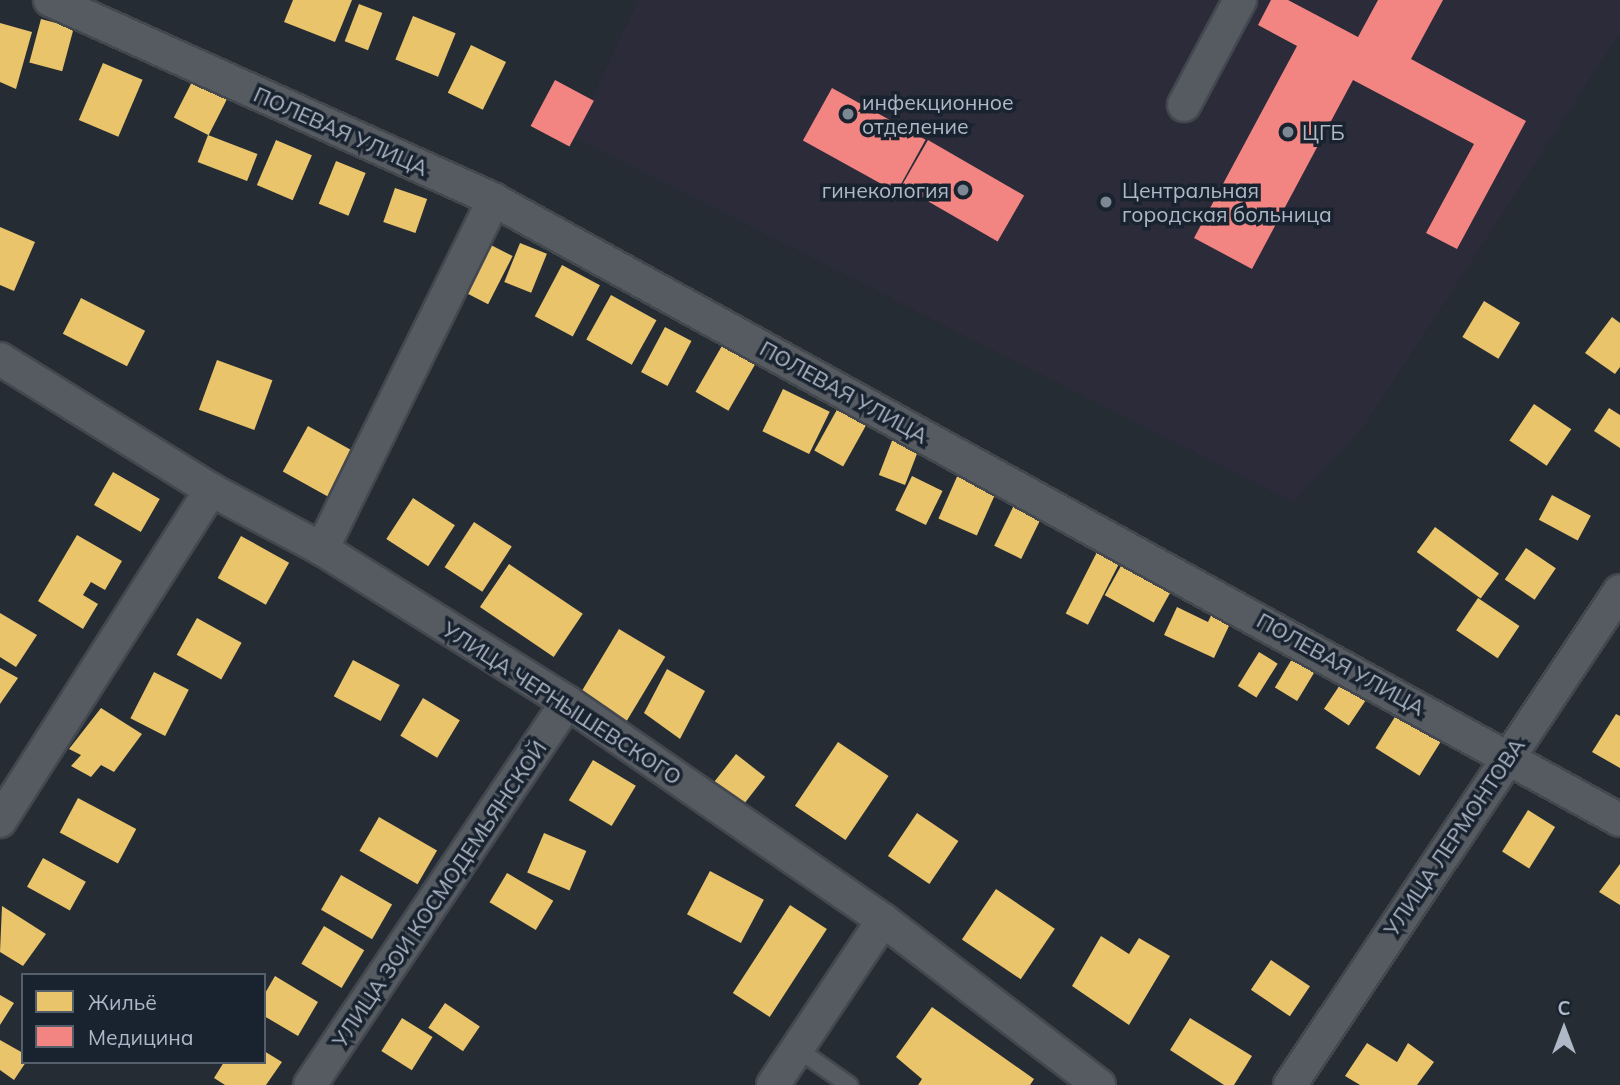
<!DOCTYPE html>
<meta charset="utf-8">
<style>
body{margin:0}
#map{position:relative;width:1620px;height:1085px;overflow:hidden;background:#252c34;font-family:Mulish,sans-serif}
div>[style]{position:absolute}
.medical>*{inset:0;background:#2c2b3a}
.homes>*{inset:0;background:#e9c46a;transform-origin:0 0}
.health>*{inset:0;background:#f28482;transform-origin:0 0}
.roads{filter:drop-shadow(2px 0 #43484f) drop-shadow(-2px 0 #43484f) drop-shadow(0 2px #43484f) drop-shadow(0 -2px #43484f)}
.service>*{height:16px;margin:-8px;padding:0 8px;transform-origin:8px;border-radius:8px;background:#565b62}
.minor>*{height:32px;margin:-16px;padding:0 16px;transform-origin:16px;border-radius:16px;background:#565b62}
.dots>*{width:19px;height:19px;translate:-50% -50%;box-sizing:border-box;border:4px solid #19232f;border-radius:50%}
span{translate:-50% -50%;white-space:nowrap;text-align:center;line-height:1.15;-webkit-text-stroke:7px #19232f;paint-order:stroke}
.poi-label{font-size:21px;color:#aeb8c7}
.left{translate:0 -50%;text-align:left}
.right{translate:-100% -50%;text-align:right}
.street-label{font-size:21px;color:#aeb8c7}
.legend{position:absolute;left:21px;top:973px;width:245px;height:91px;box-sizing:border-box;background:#19232f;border:2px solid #555f6c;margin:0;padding:9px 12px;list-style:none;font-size:21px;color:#aeb8c7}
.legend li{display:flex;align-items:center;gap:14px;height:35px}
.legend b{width:35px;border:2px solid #555f6c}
.north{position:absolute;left:1529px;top:994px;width:70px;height:70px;-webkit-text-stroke:5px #19232f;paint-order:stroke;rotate:0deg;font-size:19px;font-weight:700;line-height:28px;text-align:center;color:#aeb8c7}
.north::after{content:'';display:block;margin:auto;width:24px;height:32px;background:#aeb8c7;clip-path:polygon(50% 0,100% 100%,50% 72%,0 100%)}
</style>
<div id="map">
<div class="medical">
<i style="clip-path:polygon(638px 0,1620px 0,1620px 33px,1363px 428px,1293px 502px,574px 137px)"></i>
</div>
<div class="homes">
<i style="clip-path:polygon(293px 0,352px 0,335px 42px,284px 22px)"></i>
<i style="left:359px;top:4px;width:25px;height:40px;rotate:21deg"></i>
<i style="left:413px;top:16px;width:46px;height:47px;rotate:22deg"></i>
<i style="left:41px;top:19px;width:34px;height:45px;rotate:15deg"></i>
<i style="clip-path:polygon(0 23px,32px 32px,16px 89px,0 82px)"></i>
<i style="left:471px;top:45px;width:39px;height:53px;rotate:26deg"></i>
<i style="left:103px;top:63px;width:43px;height:62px;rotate:23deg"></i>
<i style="left:197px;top:72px;width:39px;height:51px;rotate:27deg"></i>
<i style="left:208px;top:135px;width:53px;height:29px;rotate:21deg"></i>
<i style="left:276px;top:140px;width:39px;height:49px;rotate:23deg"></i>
<i style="left:336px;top:161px;width:32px;height:46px;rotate:22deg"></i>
<i style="left:395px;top:188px;width:34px;height:36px;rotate:19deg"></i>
<i style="clip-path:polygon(0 227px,35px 242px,14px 291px,0 285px)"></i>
<i style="left:485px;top:242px;width:31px;height:54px;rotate:27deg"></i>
<i style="left:520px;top:243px;width:29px;height:42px;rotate:22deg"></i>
<i style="left:562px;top:265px;width:43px;height:58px;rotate:28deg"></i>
<i style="left:611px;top:295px;width:52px;height:51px;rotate:29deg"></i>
<i style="left:81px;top:298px;width:72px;height:40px;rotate:27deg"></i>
<i style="left:1484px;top:301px;width:42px;height:42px;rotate:31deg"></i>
<i style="clip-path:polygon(1612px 317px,1620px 323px,1620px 367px,1615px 374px,1585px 353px)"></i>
<i style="left:665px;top:327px;width:30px;height:51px;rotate:28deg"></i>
<i style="left:723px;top:344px;width:38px;height:55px;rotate:30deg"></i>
<i style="left:217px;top:360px;width:59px;height:53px;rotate:20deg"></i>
<i style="left:783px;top:389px;width:52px;height:47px;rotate:26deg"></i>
<i style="left:1534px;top:404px;width:45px;height:44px;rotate:34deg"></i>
<i style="left:839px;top:406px;width:33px;height:51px;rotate:29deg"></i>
<i style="clip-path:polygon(1609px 408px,1620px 415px,1620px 448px,1594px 431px)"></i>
<i style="left:308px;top:426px;width:55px;height:52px;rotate:29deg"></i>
<i style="left:895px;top:433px;width:28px;height:45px;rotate:21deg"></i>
<i style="left:960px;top:470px;width:42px;height:53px;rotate:24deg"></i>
<i style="left:113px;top:472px;width:54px;height:38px;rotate:30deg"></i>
<i style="left:912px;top:476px;width:34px;height:38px;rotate:26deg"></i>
<i style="left:1552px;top:495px;width:44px;height:28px;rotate:28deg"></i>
<i style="left:413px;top:498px;width:50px;height:49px;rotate:33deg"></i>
<i style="left:1017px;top:499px;width:30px;height:52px;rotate:26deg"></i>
<i style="left:474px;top:522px;width:45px;height:54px;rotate:33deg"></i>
<i style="left:1435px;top:527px;width:79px;height:31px;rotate:36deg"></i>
<i style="clip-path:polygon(77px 535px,122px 561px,105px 590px,91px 582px,83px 595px,98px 604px,83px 629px,38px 601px)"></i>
<i style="left:241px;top:536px;width:55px;height:48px;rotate:29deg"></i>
<i style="left:1526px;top:548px;width:36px;height:38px;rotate:34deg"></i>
<i style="left:1097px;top:552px;width:25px;height:69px;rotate:27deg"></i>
<i style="left:1127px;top:555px;width:56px;height:46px;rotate:29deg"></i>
<i style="left:509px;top:564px;width:89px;height:52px;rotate:34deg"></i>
<i style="left:1478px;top:598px;width:50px;height:39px;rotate:34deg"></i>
<i style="clip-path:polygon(1216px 605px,1235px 613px,1214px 658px,1164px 635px,1177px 607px,1208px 622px)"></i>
<i style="clip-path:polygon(0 613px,37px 635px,16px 667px,0 657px)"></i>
<i style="left:197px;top:618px;width:51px;height:42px;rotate:29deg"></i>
<i style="left:619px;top:629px;width:54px;height:76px;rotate:31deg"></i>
<i style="left:1298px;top:649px;width:26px;height:45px;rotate:31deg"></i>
<i style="left:1259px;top:652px;width:22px;height:40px;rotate:32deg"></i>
<i style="left:353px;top:660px;width:53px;height:41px;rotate:28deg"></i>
<i style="clip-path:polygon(0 668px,18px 678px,0 704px)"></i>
<i style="clip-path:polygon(667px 669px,705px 691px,680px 739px,644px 713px)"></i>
<i style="left:154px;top:672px;width:39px;height:52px;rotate:27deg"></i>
<i style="left:1348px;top:673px;width:30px;height:43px;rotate:34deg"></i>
<i style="left:423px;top:698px;width:43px;height:44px;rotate:31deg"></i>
<i style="left:1403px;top:704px;width:52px;height:52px;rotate:32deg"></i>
<i style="clip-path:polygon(101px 708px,142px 734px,114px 772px,101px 765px,91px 777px,71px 766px,81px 755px,69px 749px)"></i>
<i style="clip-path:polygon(1616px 714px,1620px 716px,1620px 768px,1592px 752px)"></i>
<i style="left:838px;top:742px;width:61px;height:77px;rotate:34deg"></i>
<i style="left:736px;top:754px;width:37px;height:42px;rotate:38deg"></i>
<i style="left:593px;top:760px;width:50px;height:47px;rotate:31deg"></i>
<i style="left:78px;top:798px;width:66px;height:39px;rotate:28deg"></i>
<i style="left:1528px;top:810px;width:32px;height:49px;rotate:32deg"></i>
<i style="left:917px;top:813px;width:50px;height:52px;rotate:34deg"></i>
<i style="left:379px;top:817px;width:67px;height:39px;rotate:30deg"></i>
<i style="left:544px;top:833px;width:46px;height:43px;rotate:23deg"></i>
<i style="left:43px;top:858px;width:49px;height:33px;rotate:29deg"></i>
<i style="clip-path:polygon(1620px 864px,1620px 905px,1599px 892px)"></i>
<i style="left:710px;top:871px;width:61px;height:49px;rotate:28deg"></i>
<i style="left:507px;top:873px;width:54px;height:34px;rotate:31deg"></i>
<i style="left:341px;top:875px;width:59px;height:40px;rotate:30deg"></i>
<i style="left:996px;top:889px;width:71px;height:61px;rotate:34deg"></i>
<i style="left:790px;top:905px;width:44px;height:105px;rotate:33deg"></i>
<i style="clip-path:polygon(2px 906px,46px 934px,23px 966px,0 952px)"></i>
<i style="left:324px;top:926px;width:47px;height:44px;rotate:31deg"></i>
<i style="clip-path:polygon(1101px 936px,1129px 954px,1139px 938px,1170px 956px,1129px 1025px,1072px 986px)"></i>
<i style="left:1271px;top:960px;width:47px;height:36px;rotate:34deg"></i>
<i style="clip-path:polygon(275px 976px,318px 1002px,298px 1036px,264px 1016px,264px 995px)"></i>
<i style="clip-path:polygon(0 995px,14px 1003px,0 1025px)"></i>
<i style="left:445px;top:1003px;width:42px;height:30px;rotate:34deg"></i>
<i style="clip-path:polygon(932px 1007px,1034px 1079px,1030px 1085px,918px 1085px,922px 1079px,896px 1057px)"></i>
<i style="left:402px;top:1018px;width:36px;height:39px;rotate:32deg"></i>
<i style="clip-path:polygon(1190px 1018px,1252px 1056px,1234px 1085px,1224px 1085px,1170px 1050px)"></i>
<i style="clip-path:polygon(0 1040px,23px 1053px,26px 1062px,14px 1080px,0 1070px)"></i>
<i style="clip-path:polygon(1367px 1043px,1397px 1062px,1408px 1043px,1434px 1062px,1417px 1085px,1360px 1085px,1345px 1076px)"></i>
<i style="clip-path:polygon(264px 1051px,282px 1062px,266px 1085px,225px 1085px,214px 1078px,224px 1062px,264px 1062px)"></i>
</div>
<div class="health">
<i style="clip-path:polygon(1271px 0,1288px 0,1358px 37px,1378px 0,1443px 0,1411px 59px,1526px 121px,1457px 249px,1426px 233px,1474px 144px,1353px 80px,1252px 269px,1194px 238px,1297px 46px,1258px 25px)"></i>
<i style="left:555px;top:80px;width:44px;height:52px;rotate:28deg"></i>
<i style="left:832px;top:88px;width:107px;height:60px;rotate:29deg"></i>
<i style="left:928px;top:140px;width:111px;height:53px;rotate:30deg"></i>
</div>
<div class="roads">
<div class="service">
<i style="left:796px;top:1048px;width:65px;rotate:34.9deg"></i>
</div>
<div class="minor">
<i style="left:50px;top:0;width:487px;rotate:24.2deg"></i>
<i style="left:494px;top:200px;width:1285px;rotate:28.84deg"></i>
<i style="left:1184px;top:105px;width:119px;rotate:-61.9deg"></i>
<i style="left:0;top:359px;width:248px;rotate:31.8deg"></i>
<i style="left:211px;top:490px;width:126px;rotate:28deg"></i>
<i style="left:322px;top:549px;width:289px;rotate:32deg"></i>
<i style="left:567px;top:702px;width:384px;rotate:34.6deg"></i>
<i style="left:883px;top:920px;width:272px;rotate:37.4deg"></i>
<i style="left:322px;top:549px;width:389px;rotate:-63.8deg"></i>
<i style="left:0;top:821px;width:393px;rotate:-57.5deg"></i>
<i style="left:310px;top:1085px;width:461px;rotate:-56.1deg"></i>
<i style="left:773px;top:1085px;width:198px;rotate:-56.3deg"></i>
<i style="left:1290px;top:1085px;width:594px;rotate:-56.26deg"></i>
</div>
</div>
<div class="dots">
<i style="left:848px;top:114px;background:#7e8794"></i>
<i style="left:1288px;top:132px;background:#7e8794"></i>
<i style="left:963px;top:190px;background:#7e8794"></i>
<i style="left:1106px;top:202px;background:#7e8794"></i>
</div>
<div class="poi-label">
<span class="left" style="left:862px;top:114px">инфекционное<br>отделение</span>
<span class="left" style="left:1302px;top:132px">ЦГБ</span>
<span class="right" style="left:949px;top:190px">гинекология</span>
<span class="left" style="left:1122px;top:202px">Центральная<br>городская больница</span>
</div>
<div class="street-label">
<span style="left:341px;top:131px;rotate:24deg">ПОЛЕВАЯ УЛИЦА</span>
<span style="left:844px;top:392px;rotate:29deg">ПОЛЕВАЯ УЛИЦА</span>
<span style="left:1341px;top:664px;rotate:29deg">ПОЛЕВАЯ УЛИЦА</span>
<span style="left:562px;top:703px;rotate:33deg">УЛИЦА ЧЕРНЫШЕВСКОГО</span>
<span style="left:1454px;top:837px;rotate:-56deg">УЛИЦА ЛЕРМОНТОВА</span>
<span style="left:439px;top:894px;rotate:-56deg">УЛИЦА ЗОИ КОСМОДЕМЬЯНСКОЙ</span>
</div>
<ul class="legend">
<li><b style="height:19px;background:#e9c46a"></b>Жильё</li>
<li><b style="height:19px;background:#f28482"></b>Медицина</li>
</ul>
<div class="north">С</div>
</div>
